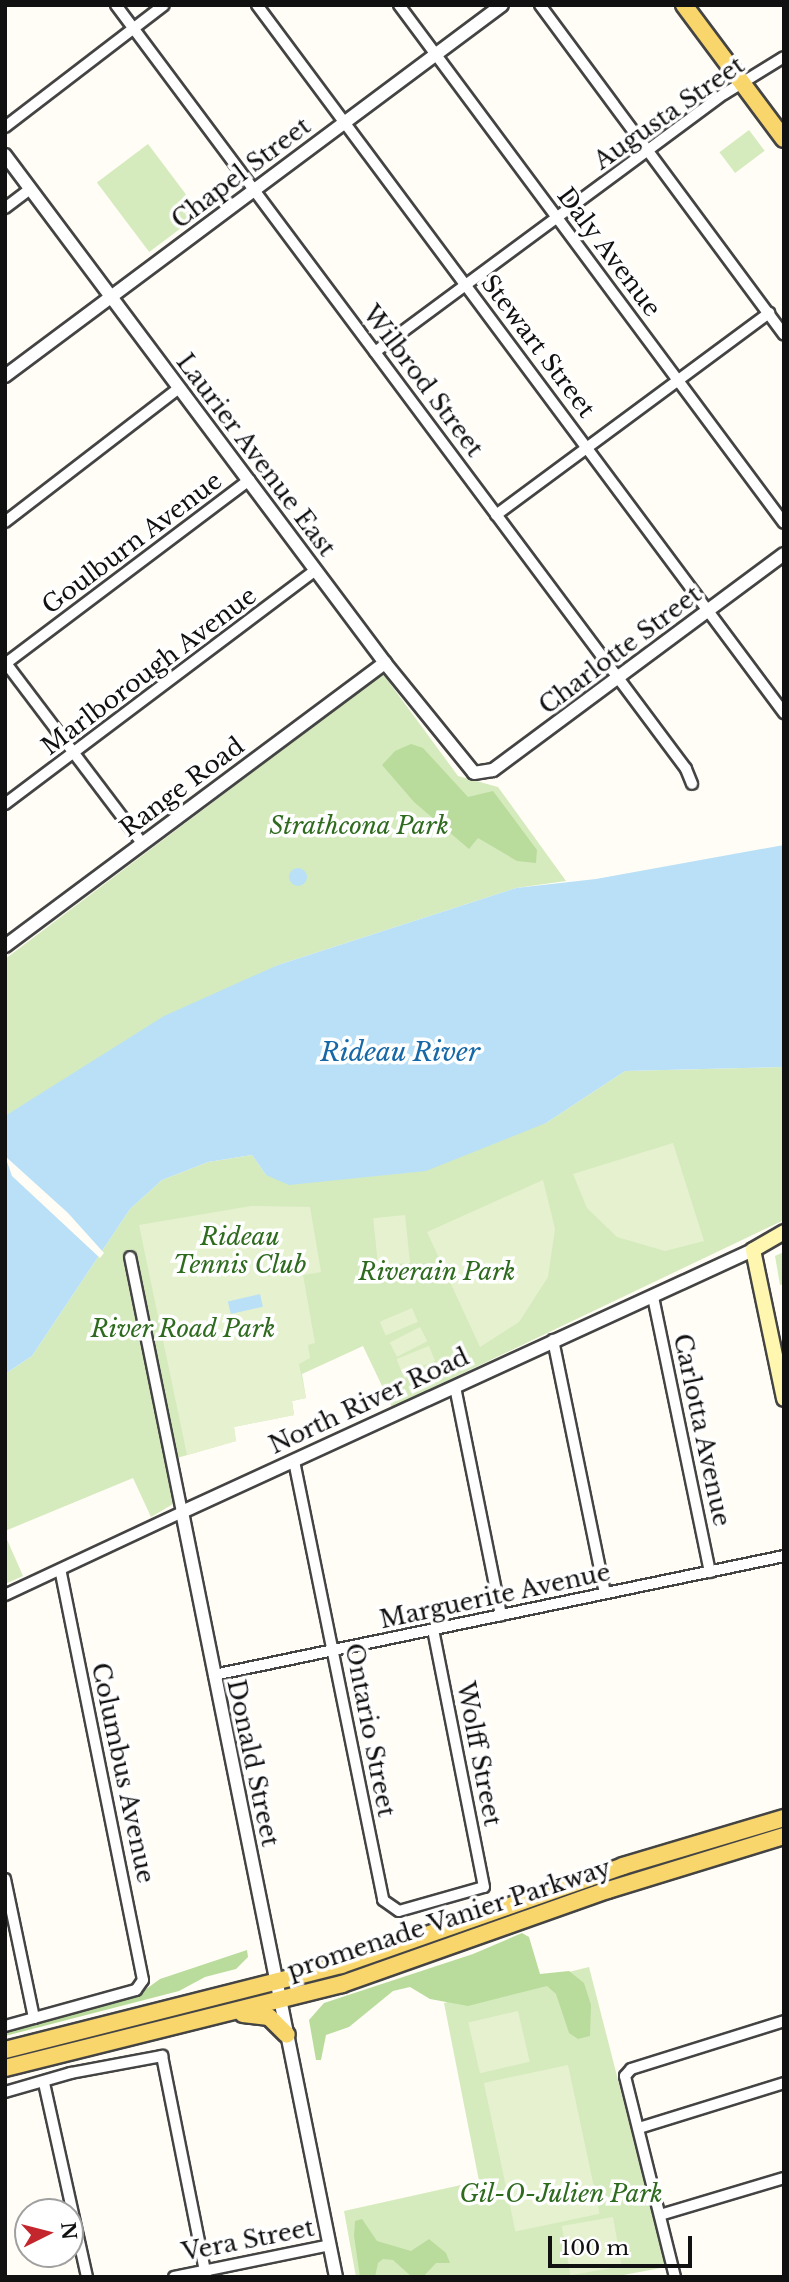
<!DOCTYPE html>
<style>
body{margin:0}
#map{position:relative;width:789px;height:2282px;overflow:hidden;background:#fffdf5;font-family:"Libre Baskerville",serif}
div>[style]{position:absolute}
.green>*{inset:0;background:#d5ebbd;transform-origin:0 0}
.forest>*{inset:0;background:#b9dc9c}
.pitch>*{inset:0;background:#e6f2cf;transform-origin:0 0}
.water>*{inset:0;background:#b9e0f7;transform-origin:0 0}
.round{border-radius:50%}
.pier>*{inset:0;background:#fffdf5}
.roads{filter:drop-shadow(2px 0 #444) drop-shadow(-2px 0 #444) drop-shadow(0 2px #444) drop-shadow(0 -2px #444)}
.minor>*{height:10px;margin:-5px;padding:0 5px;transform-origin:5px;border-radius:5px;background:#fff}
.tertiary>*{height:12px;margin:-6px;padding:0 6px;transform-origin:6px;border-radius:6px;background:#fff}
.secondary>*{height:14px;margin:-7px;padding:0 7px;transform-origin:7px;border-radius:7px;background:#fff6b0}
.primary>*{height:16px;margin:-8px;padding:0 8px;transform-origin:8px;border-radius:8px;background:#f9d66b}
span{translate:-50% -50%;white-space:nowrap;text-align:center;line-height:1.15;-webkit-text-stroke:7px #fff;paint-order:stroke}
.street-label{font-size:24px;color:#111}
.park-label{font-size:24px;color:#2f6b1f;font-style:italic}
.water-label{font-size:26px;color:#1768a6;font-style:italic}
.frame{position:absolute;inset:0;border:7px solid #111;pointer-events:none}
.north{position:absolute;left:14px;top:2198px;width:70px;height:70px;box-sizing:border-box;background:#fff;border:2px solid #a0a0a0;border-radius:50%;rotate:84deg;font-size:19px;font-weight:700;line-height:28px;text-align:center;color:#111}
.north::after{content:'';display:block;margin:auto;width:24px;height:32px;background:#c4262e;clip-path:polygon(50% 0,100% 100%,50% 72%,0 100%)}
.scale{position:absolute;left:548px;top:2236px;width:144px;height:32px;box-sizing:border-box;border:4px solid #111;border-top:0;padding-left:9px;font-size:21px;line-height:24px;white-space:nowrap;color:#111;-webkit-text-stroke:5px #fff;paint-order:stroke}
</style>
<div id="map">
<div class="green">
<i style="left:749px;top:130px;width:26px;height:37px;rotate:53deg"></i>
<i style="left:148px;top:144px;width:87px;height:64px;rotate:53deg"></i>
<i style="clip-path:polygon(383px 674px,458px 776px,498px 787px,566px 881px,516px 888px,278px 965px,5px 1116px,5px 959px)"></i>
<i style="clip-path:polygon(784px 1067px,784px 1220px,392px 1407px,363px 1346px,302px 1374px,306px 1398px,292px 1401px,294px 1415px,234px 1427px,236px 1441px,177px 1458px,185px 1497px,151px 1517px,133px 1478px,5px 1531px,5px 1374px,32px 1356px,130px 1209px,162px 1180px,208px 1162px,252px 1155px,266px 1175px,546px 1123px,625px 1071px)"></i>
<i style="clip-path:polygon(784px 1252px,784px 1284px,780px 1285px,775px 1256px)"></i>
<i style="clip-path:polygon(5px 1535px,23px 1576px,5px 1584px)"></i>
<i style="clip-path:polygon(589px 1967px,666px 2267px,613px 2277px,356px 2277px,344px 2211px,479px 2181px,444px 2003px)"></i>
</div>
<div class="forest">
<i style="clip-path:polygon(411px 744px,423px 748px,468px 797px,493px 791px,537px 850px,536px 863px,517px 861px,478px 838px,469px 849px,414px 802px,382px 765px,395px 751px)"></i>
<i style="clip-path:polygon(522px 1933px,529px 1937px,540px 1974px,569px 1971px,584px 1983px,591px 2005px,590px 2036px,578px 2039px,569px 2033px,556px 1994px,547px 1986px,468px 2006px,430px 1999px,410px 1987px,393px 1991px,349px 2027px,326px 2035px,321px 2060px,316px 2060px,309px 2020px,324px 2003px,473px 1954px)"></i>
<i style="clip-path:polygon(247px 1950px,248px 1957px,236px 1969px,205px 1977px,179px 1991px,5px 2036px,5px 2028px,142px 1992px,160px 1979px)"></i>
<i style="clip-path:polygon(362px 2219px,377px 2241px,411px 2251px,429px 2239px,446px 2253px,450px 2263px,436px 2263px,423px 2277px,412px 2277px,393px 2260px,383px 2259px,378px 2263px,375px 2277px,360px 2277px,354px 2236px,355px 2221px)"></i>
</div>
<div class="pitch">
<i style="clip-path:polygon(673px 1143px,704px 1241px,665px 1251px,617px 1237px,587px 1208px,573px 1174px)"></i>
<i style="clip-path:polygon(543px 1180px,555px 1229px,548px 1277px,519px 1322px,480px 1347px,427px 1232px)"></i>
<i style="clip-path:polygon(251px 1206px,310px 1207px,321px 1272px,303px 1275px,315px 1343px,308px 1345px,310px 1358px,299px 1364px,306px 1398px,292px 1401px,294px 1415px,234px 1427px,236px 1441px,187px 1455px,139px 1225px)"></i>
<i style="left:405px;top:1215px;width:48px;height:32px;rotate:84deg"></i>
<i style="left:412px;top:1308px;width:15px;height:35px;rotate:67deg"></i>
<i style="left:420px;top:1327px;width:16px;height:34px;rotate:63deg"></i>
<i style="left:429px;top:1346px;width:16px;height:35px;rotate:68deg"></i>
<i style="left:518px;top:2011px;width:52px;height:51px;rotate:77deg"></i>
<i style="left:568px;top:2065px;width:152px;height:86px;rotate:78deg"></i>
<i style="left:613px;top:2217px;width:50px;height:52px;rotate:80deg"></i>
</div>
<div class="water">
<i style="clip-path:polygon(784px 845px,784px 1067px,625px 1071px,546px 1123px,426px 1171px,289px 1185px,266px 1175px,252px 1155px,208px 1162px,162px 1180px,130px 1209px,32px 1356px,5px 1374px,5px 1116px,164px 1016px,278px 965px,516px 888px,596px 879px)"></i>
<i class="round" style="left:289px;top:868px;width:18px;height:18px"></i>
<i style="left:260px;top:1294px;width:13px;height:33px;rotate:77deg"></i>
</div>
<div class="pier">
<i style="clip-path:polygon(5px 1156px,68px 1213px,104px 1253px,100px 1258px,12px 1176px)"></i>
</div>
<div class="roads">
<div class="minor">
<i style="left:116px;top:5px;width:953px;rotate:53.27deg"></i>
<i style="left:686px;top:769px;width:16px;rotate:68deg"></i>
<i style="left:257px;top:5px;width:883px;rotate:53.34deg"></i>
<i style="left:399px;top:5px;width:645px;rotate:53.38deg"></i>
<i style="left:540px;top:5px;width:410px;rotate:53.5deg"></i>
<i style="left:5px;top:127px;width:200px;rotate:-37.5deg"></i>
<i style="left:5px;top:208px;width:31px;rotate:-37deg"></i>
<i style="left:375px;top:352px;width:434px;rotate:-36.5deg"></i>
<i style="left:724px;top:94px;width:70px;rotate:-31.7deg"></i>
<i style="left:496px;top:515px;width:340px;rotate:-36.5deg"></i>
<i style="left:5px;top:522px;width:220px;rotate:-37.6deg"></i>
<i style="left:5px;top:662px;width:227px;rotate:52.9deg"></i>
<i style="left:5px;top:664px;width:306px;rotate:-37deg"></i>
<i style="left:5px;top:804px;width:389px;rotate:-37deg"></i>
<i style="left:653px;top:1297px;width:281px;rotate:78.3deg"></i>
<i style="left:553px;top:1340px;width:258px;rotate:78.4deg"></i>
<i style="left:455px;top:1387px;width:233px;rotate:78.6deg"></i>
<i style="left:294px;top:1461px;width:448px;rotate:78.5deg"></i>
<i style="left:383px;top:1900px;width:19px;rotate:35deg"></i>
<i style="left:399px;top:1911px;width:88px;rotate:-15.8deg"></i>
<i style="left:484px;top:1887px;width:262px;rotate:-101.2deg"></i>
<i style="left:5px;top:1595px;width:195px;rotate:-25.1deg"></i>
<i style="left:182px;top:1512px;width:260px;rotate:-101.5deg"></i>
<i style="left:214px;top:1675px;width:582px;rotate:-11.79deg"></i>
<i style="left:5px;top:1879px;width:142px;rotate:78.2deg"></i>
<i style="left:5px;top:2026px;width:136px;rotate:-15.4deg"></i>
<i style="left:136px;top:1990px;width:12px;rotate:-55deg"></i>
<i style="left:143px;top:1980px;width:418px;rotate:-101.4deg"></i>
<i style="left:44px;top:2083px;width:199px;rotate:77.5deg"></i>
<i style="left:5px;top:2092px;width:69px;rotate:-16.1deg"></i>
<i style="left:71px;top:2073px;width:93px;rotate:-10.6deg"></i>
<i style="left:162px;top:2056px;width:225px;rotate:78.7deg"></i>
<i style="left:639px;top:2128px;width:152px;rotate:-17.2deg"></i>
<i style="left:660px;top:2215px;width:129px;rotate:-16.6deg"></i>
<i style="left:174px;top:2277px;width:159px;rotate:-11.6deg"></i>
<i style="left:675px;top:2277px;width:207px;rotate:-104deg"></i>
<i style="left:625px;top:2076px;width:9px;rotate:-49deg"></i>
<i style="left:631px;top:2069px;width:160px;rotate:-17.4deg"></i>
</div>
<div class="tertiary">
<i style="left:5px;top:155px;width:634px;rotate:53.2deg"></i>
<i style="left:385px;top:663px;width:141px;rotate:51deg"></i>
<i style="left:474px;top:773px;width:19px;rotate:-9deg"></i>
<i style="left:493px;top:770px;width:362px;rotate:-36.6deg"></i>
<i style="left:5px;top:376px;width:620px;rotate:-36.74deg"></i>
<i style="left:5px;top:946px;width:474px;rotate:-36.7deg"></i>
<i style="left:336px;top:2277px;width:780px;rotate:-101.38deg"></i>
<i style="left:182px;top:1512px;width:628px;rotate:-24.65deg"></i>
</div>
<div class="secondary">
<i style="left:753px;top:1250px;width:152px;rotate:78.2deg"></i>
<i style="left:753px;top:1250px;width:36px;rotate:-30deg"></i>
</div>
<div class="primary">
<i style="left:684px;top:5px;width:167px;rotate:53.3deg"></i>
<i style="left:243px;top:2014px;width:26px;rotate:7deg"></i>
<i style="left:269px;top:2017px;width:25px;rotate:45deg"></i>
<i style="left:5px;top:2050px;width:347px;rotate:-14.2deg"></i>
<i style="left:341px;top:1965px;width:299px;rotate:-19.3deg"></i>
<i style="left:623px;top:1866px;width:168px;rotate:-16.6deg"></i>
<i style="left:5px;top:2068px;width:347px;rotate:-14deg"></i>
<i style="left:342px;top:1984px;width:282px;rotate:-19.5deg"></i>
<i style="left:608px;top:1890px;width:184px;rotate:-17.1deg"></i>
</div>
</div>
<div class="street-label">
<span style="left:669px;top:113px;rotate:-35deg">Augusta Street</span>
<span style="left:241px;top:173px;rotate:-37deg">Chapel Street</span>
<span style="left:609px;top:252px;rotate:53deg">Daly Avenue</span>
<span style="left:538px;top:346px;rotate:53deg">Stewart Street</span>
<span style="left:423px;top:381px;rotate:53deg">Wilbrod Street</span>
<span style="left:256px;top:455px;rotate:53deg">Laurier Avenue East</span>
<span style="left:132px;top:543px;rotate:-37deg">Goulburn Avenue</span>
<span style="left:620px;top:650px;rotate:-37deg">Charlotte Street</span>
<span style="left:149px;top:671px;rotate:-37deg">Marlborough Avenue</span>
<span style="left:182px;top:787px;rotate:-37deg">Range Road</span>
<span style="left:369px;top:1401px;rotate:-25deg">North River Road</span>
<span style="left:702px;top:1430px;rotate:78deg">Carlotta Avenue</span>
<span style="left:495px;top:1596px;rotate:-12deg">Marguerite Avenue</span>
<span style="left:370px;top:1730px;rotate:79deg">Ontario Street</span>
<span style="left:479px;top:1754px;rotate:79deg">Wolff Street</span>
<span style="left:253px;top:1763px;rotate:78deg">Donald Street</span>
<span style="left:123px;top:1773px;rotate:78deg">Columbus Avenue</span>
<span style="left:449px;top:1919px;rotate:-18deg">promenade Vanier Parkway</span>
<span style="left:248px;top:2240px;rotate:-11deg">Vera Street</span>
</div>
<div class="park-label">
<span style="left:359px;top:826px">Strathcona Park</span>
<span style="left:240px;top:1251px">Rideau<br>Tennis Club</span>
<span style="left:437px;top:1272px">Riverain Park</span>
<span style="left:183px;top:1329px">River Road Park</span>
<span style="left:561px;top:2194px">Gil-O-Julien Park</span>
</div>
<div class="water-label">
<span style="left:400px;top:1053px">Rideau River</span>
</div>
<div class="frame"></div>
<div class="north">N</div>
<div class="scale">100 m</div>
</div>
